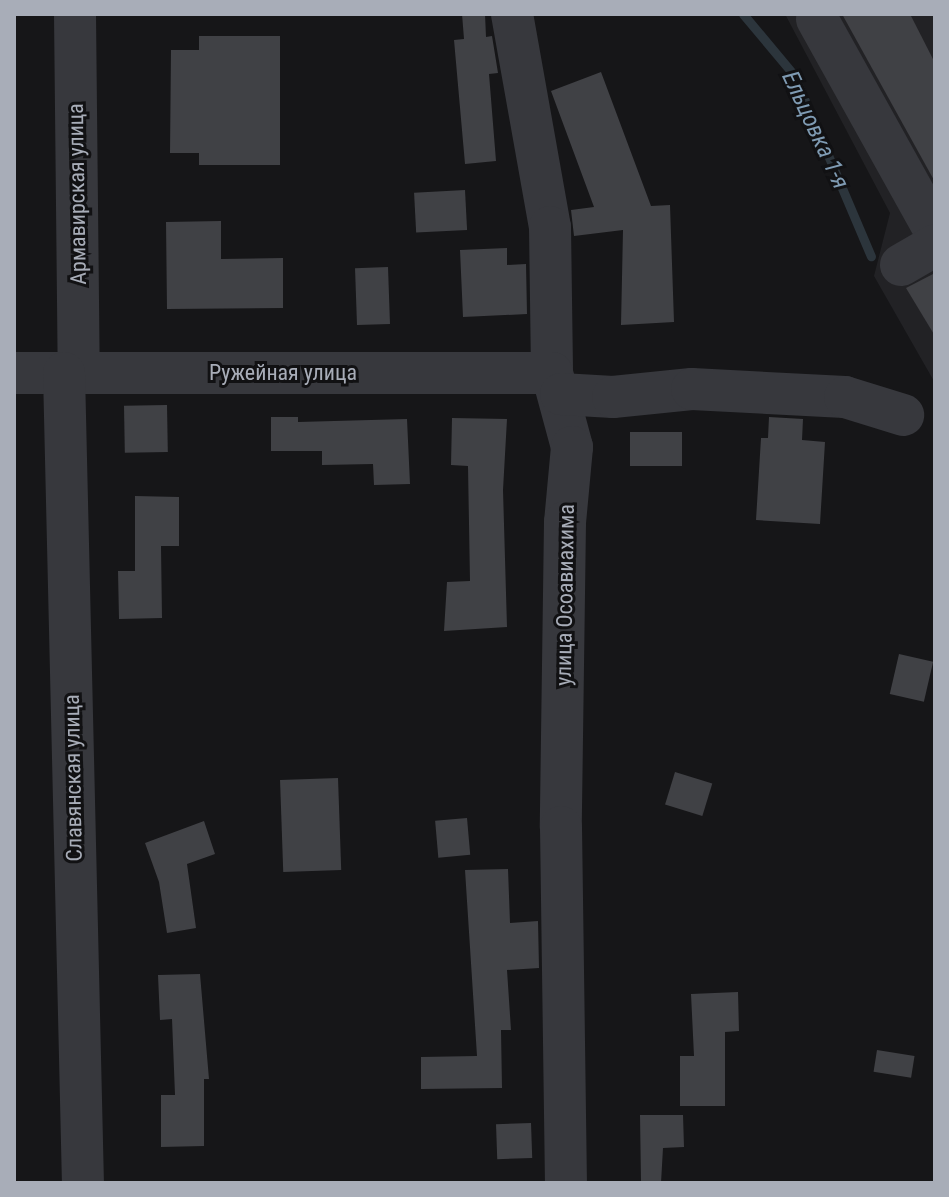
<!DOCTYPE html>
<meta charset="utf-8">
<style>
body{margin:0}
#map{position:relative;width:949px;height:1197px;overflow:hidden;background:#161618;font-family:"Roboto Condensed",sans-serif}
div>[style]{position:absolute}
.built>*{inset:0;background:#222225}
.stream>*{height:9px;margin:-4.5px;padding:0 4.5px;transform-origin:4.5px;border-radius:4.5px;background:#2c353c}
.building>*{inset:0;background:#404145;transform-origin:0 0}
.minor>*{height:42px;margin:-21px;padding:0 21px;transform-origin:21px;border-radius:21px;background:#37383d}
span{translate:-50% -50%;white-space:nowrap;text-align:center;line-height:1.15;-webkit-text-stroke:6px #111113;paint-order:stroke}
.street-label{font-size:22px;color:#a8adb8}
.water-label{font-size:24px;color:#7f9bb3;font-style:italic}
.frame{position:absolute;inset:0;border:16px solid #a8adb8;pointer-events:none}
</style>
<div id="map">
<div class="built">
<i style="clip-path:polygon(785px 14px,935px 14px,935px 383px,874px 276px,890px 213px)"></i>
</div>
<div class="stream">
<i style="left:743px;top:14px;width:80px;rotate:50.1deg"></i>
<i style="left:794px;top:75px;width:197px;rotate:67deg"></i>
</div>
<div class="building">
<i style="clip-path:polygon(462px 14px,485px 14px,486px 37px,492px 36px,498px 73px,489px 74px,496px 161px,465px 164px,454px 40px,464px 39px)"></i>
<i style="clip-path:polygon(842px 14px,910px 14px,935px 63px,935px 182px)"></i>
<i style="clip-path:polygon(199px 36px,280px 36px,280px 165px,199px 165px,199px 153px,170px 153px,171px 50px,199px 50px)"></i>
<i style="clip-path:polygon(601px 72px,651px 206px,670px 205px,674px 322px,621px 325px,623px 230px,574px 236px,571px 210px,594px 207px,551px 91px)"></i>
<i style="left:465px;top:190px;width:40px;height:51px;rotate:87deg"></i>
<i style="clip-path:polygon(221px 221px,221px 259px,283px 258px,283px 308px,167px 309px,166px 222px)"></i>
<i style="clip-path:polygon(507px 248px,507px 265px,526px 264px,527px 314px,463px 317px,460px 250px)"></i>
<i style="left:388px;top:267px;width:57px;height:33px;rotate:88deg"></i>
<i style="clip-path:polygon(935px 273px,935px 336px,906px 288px)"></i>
<i style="left:167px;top:405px;width:47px;height:43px;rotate:89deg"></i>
<i style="clip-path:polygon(271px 417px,298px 417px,298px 422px,407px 419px,410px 484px,374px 485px,373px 464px,322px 465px,322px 451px,271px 451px)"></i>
<i style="clip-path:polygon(769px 417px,803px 419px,802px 440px,825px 442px,820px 524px,756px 520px,761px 438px,768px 438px)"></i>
<i style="clip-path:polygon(452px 418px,507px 419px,503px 490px,507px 627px,444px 631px,447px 582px,470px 581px,468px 466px,451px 465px)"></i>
<i style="left:630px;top:432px;width:52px;height:34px"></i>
<i style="clip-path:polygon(135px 496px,179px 497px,179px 546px,161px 546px,162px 618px,119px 619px,118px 571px,135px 571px)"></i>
<i style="left:899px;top:654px;width:35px;height:41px;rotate:13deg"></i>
<i style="left:675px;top:772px;width:39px;height:34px;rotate:17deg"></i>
<i style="left:338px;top:778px;width:92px;height:58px;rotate:88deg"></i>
<i style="left:467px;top:818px;width:37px;height:32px;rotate:85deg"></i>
<i style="clip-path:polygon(204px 821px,215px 854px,187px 864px,196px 928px,167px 933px,159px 882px,145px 843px)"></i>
<i style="clip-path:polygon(508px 869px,510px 923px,538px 921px,539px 968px,507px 970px,511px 1030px,501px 1030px,502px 1088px,421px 1089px,421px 1057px,477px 1056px,465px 870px)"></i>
<i style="clip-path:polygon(200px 974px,209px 1079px,204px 1079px,204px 1146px,161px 1147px,161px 1095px,175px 1095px,172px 1019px,160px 1020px,158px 975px)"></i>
<i style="clip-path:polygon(738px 992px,739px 1031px,725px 1032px,725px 1106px,680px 1106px,680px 1056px,694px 1056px,691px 994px)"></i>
<i style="left:877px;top:1050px;width:38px;height:22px;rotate:9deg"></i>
<i style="clip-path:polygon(640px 1115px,683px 1115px,684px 1147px,663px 1148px,661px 1183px,641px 1183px)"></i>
<i style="left:531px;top:1123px;width:35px;height:35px;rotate:88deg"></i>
</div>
<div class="minor">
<i style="left:75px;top:14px;width:359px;rotate:89.4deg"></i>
<i style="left:512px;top:14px;width:216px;rotate:79.9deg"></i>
<i style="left:550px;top:227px;width:146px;rotate:89.2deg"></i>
<i style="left:552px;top:373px;width:77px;rotate:74.9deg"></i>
<i style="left:572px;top:447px;width:75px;rotate:95.3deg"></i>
<i style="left:565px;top:522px;width:305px;rotate:90.8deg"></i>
<i style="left:561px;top:827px;width:356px;rotate:89.2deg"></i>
<i style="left:817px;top:19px;width:243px;rotate:60.9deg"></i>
<i style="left:901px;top:265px;width:39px;rotate:-30deg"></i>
<i style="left:14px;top:373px;width:538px"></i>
<i style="left:64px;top:373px;width:810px;rotate:88.66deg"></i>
<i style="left:561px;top:394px;width:52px;rotate:3.3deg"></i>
<i style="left:613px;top:397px;width:79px;rotate:-5.8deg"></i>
<i style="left:692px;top:389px;width:153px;rotate:3deg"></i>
<i style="left:845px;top:397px;width:61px;rotate:17.2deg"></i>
</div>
<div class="street-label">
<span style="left:77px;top:194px;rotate:-91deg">Армавирская улица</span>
<span style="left:283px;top:373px">Ружейная улица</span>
<span style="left:565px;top:595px;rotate:-89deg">улица Осоавиахима</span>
<span style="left:73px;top:778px;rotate:-91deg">Славянская улица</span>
</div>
<div class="water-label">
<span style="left:815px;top:130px;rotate:65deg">Ельцовка 1-я</span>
</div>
<div class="frame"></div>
</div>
